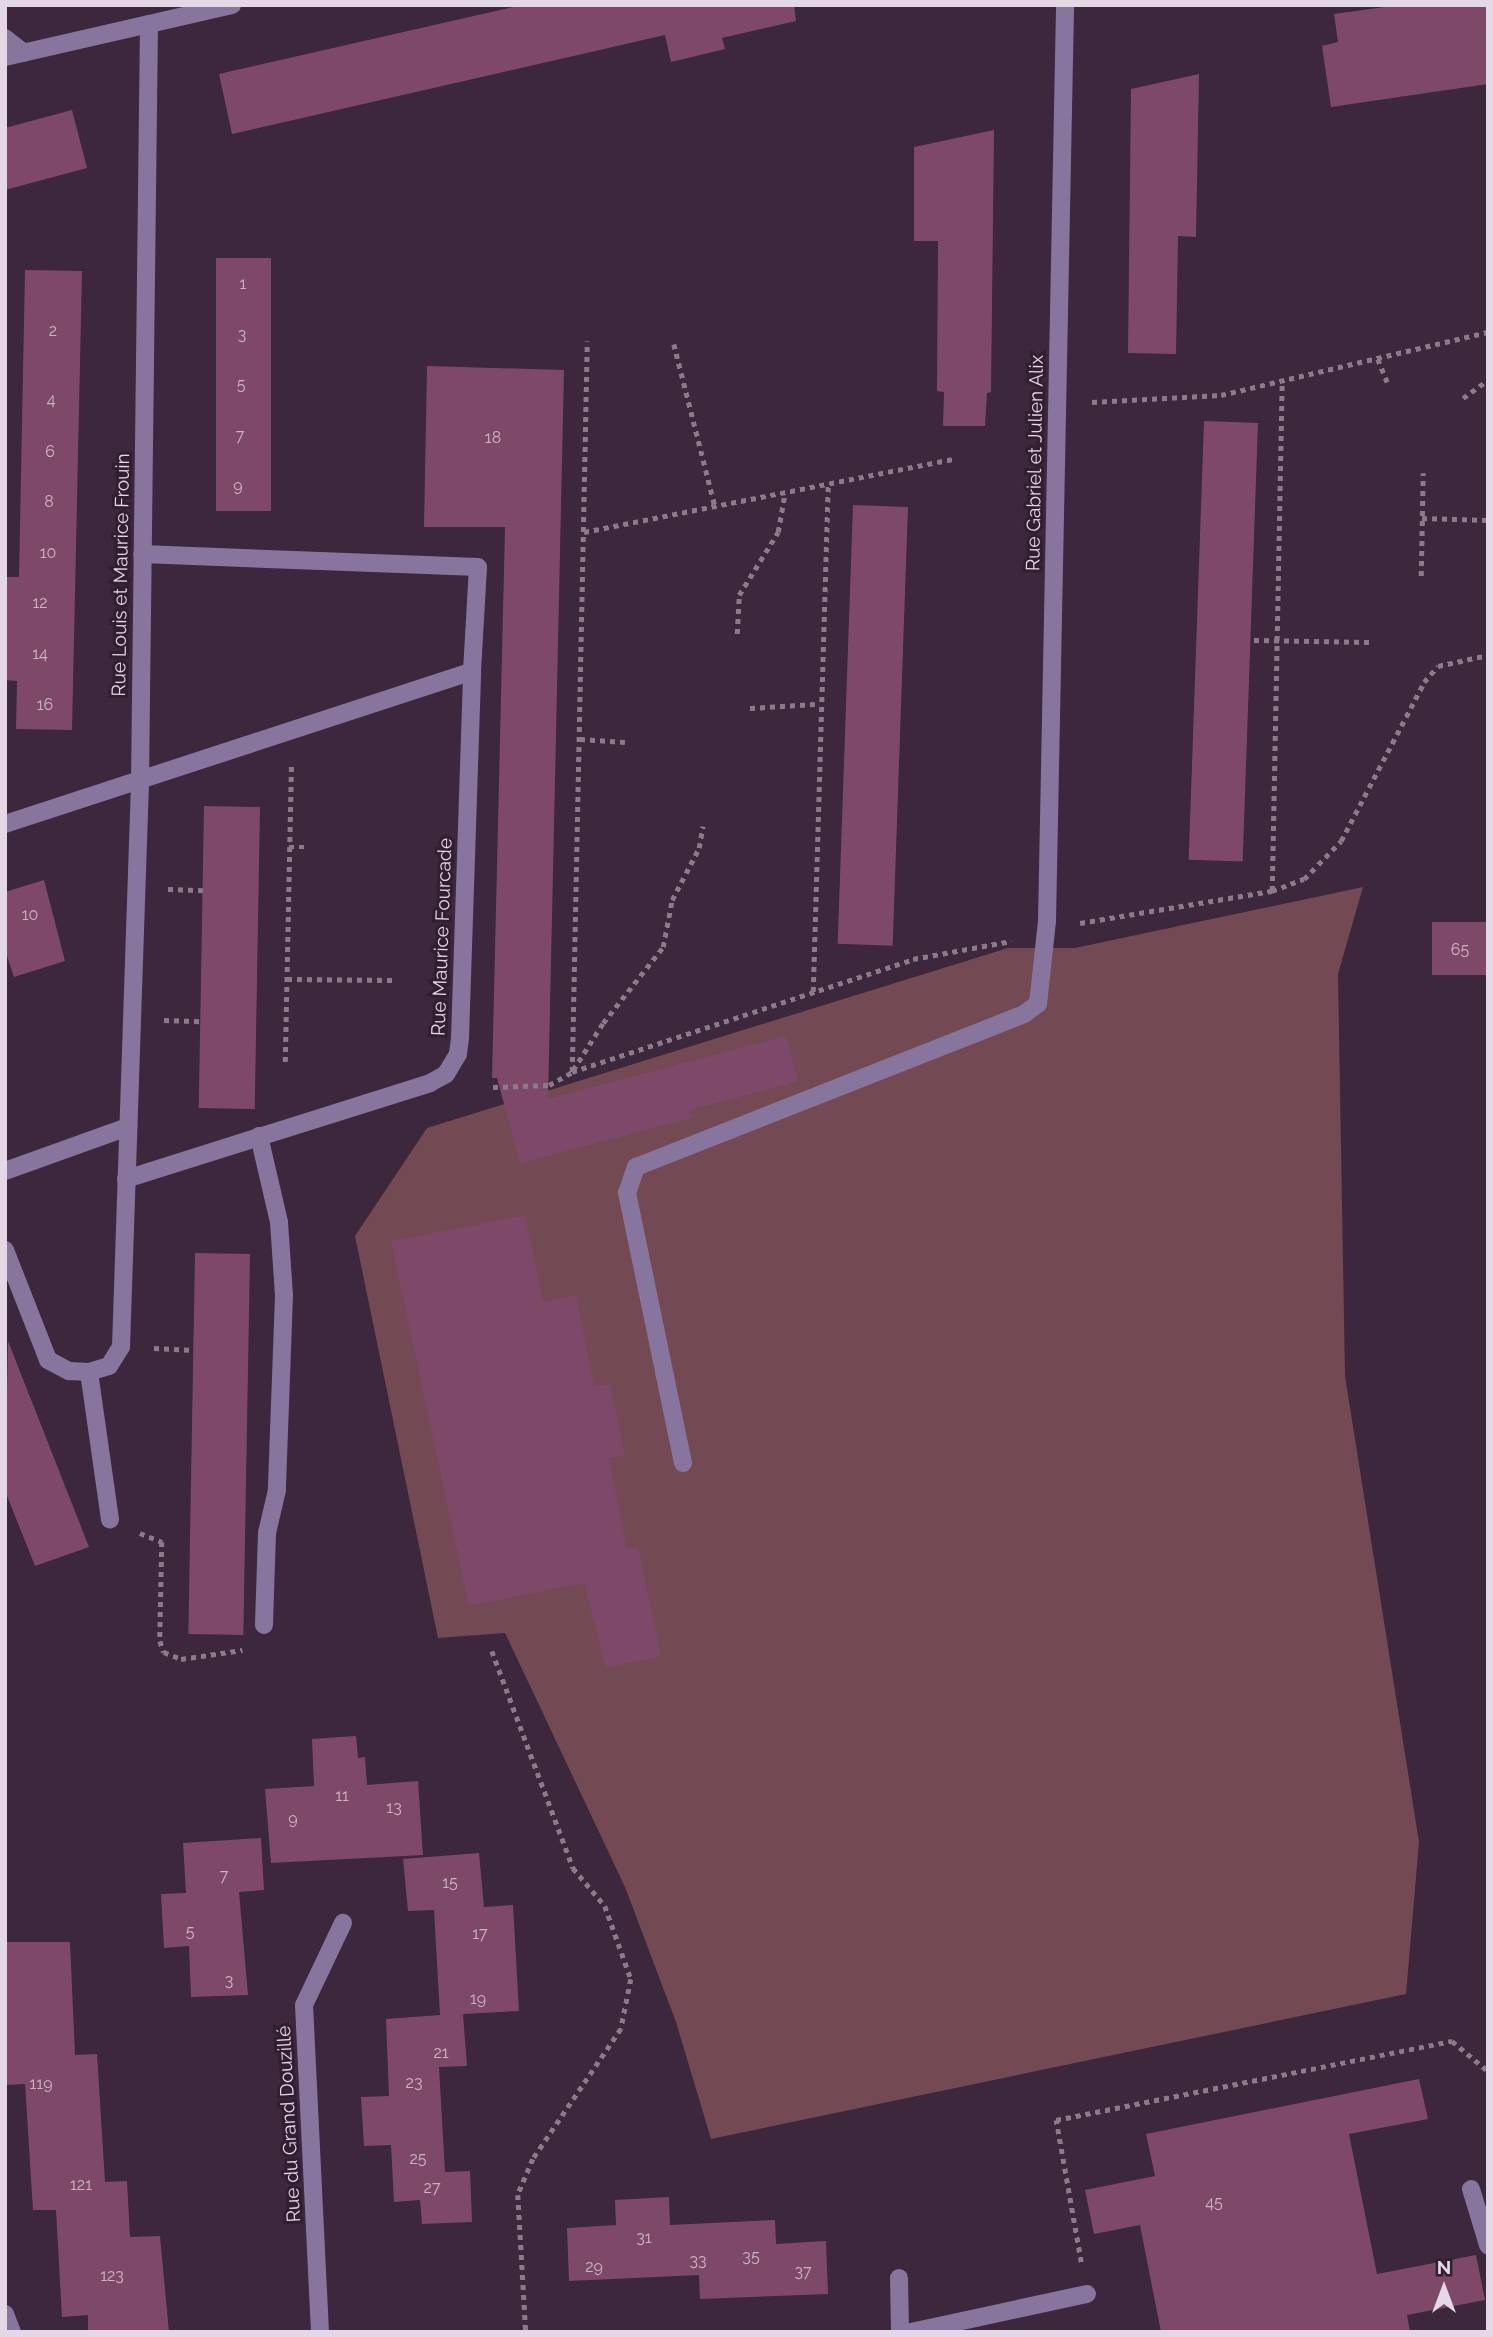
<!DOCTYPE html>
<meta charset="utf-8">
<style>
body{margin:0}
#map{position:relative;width:1493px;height:2337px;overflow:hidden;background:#3c273d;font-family:Raleway,sans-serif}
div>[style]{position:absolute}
.green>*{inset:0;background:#734953}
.building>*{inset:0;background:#7e4968;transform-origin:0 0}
.path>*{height:4.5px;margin-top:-2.25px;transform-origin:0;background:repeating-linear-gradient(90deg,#8b7a8c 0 5px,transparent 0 10px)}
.minor>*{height:18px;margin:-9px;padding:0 9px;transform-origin:9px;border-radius:9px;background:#87759e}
span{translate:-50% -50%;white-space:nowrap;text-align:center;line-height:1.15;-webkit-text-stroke:6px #311e32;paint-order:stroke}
.number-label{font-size:16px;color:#cbb4c6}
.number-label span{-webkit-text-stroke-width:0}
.street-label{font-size:19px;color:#e5d8e6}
.frame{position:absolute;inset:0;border:7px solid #e5d8e6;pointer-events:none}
.north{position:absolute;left:1409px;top:2253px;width:70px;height:70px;-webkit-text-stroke:5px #311e32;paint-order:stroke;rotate:0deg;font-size:19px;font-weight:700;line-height:28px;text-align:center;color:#e5d8e6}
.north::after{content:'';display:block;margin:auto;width:24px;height:32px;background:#e5d8e6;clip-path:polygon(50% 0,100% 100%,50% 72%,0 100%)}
</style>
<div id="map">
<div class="green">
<i style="clip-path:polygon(1363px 887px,1338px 974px,1345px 1376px,1419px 1842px,1406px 1994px,711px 2139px,676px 2022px,625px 1887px,505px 1633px,438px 1638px,355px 1236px,427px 1128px,1008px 948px,1075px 948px)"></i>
</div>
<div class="building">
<i style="clip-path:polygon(522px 5px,794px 5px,796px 21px,722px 38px,725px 49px,671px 62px,665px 35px,232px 134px,219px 74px)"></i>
<i style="clip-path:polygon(1399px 5px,1488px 5px,1488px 84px,1331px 107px,1322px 46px,1338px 42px,1334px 14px)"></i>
<i style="clip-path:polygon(1199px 74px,1196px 237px,1178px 236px,1176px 354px,1128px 353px,1131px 89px)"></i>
<i style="clip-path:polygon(72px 110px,87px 168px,5px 190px,5px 128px)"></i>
<i style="clip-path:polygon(994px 130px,991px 392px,987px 393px,985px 426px,943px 426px,944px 392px,937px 391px,938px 241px,914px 241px,914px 147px)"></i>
<i style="left:216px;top:258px;width:55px;height:253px"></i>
<i style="clip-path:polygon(25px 270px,82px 271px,72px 730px,16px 729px,17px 681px,5px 680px,5px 577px,19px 577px)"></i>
<i style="clip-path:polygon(427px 366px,564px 370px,548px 1099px,786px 1036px,798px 1081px,690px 1110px,692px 1118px,520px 1163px,497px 1078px,492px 1078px,505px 527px,424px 527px)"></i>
<i style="left:1204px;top:421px;width:54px;height:439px;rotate:2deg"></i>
<i style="left:853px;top:505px;width:55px;height:439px;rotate:2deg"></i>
<i style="left:204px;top:806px;width:56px;height:302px;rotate:1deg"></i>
<i style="clip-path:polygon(44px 880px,65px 961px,14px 977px,5px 950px,5px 892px)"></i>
<i style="left:1488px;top:922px;width:53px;height:56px;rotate:90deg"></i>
<i style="clip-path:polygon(525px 1215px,543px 1302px,576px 1295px,594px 1386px,610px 1384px,625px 1455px,609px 1458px,627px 1549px,638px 1547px,661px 1656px,606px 1668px,584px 1583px,469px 1606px,391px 1241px)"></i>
<i style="left:195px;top:1253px;width:55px;height:381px;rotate:1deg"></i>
<i style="clip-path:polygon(8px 1341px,89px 1547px,35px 1566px,5px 1491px)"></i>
<i style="clip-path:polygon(356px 1736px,358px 1758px,365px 1757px,367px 1785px,418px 1781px,423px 1855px,271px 1863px,265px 1789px,314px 1786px,312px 1739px)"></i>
<i style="clip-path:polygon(261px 1838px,264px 1890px,239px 1892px,248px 1995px,191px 1997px,189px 1946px,164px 1948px,161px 1894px,186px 1893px,183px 1843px)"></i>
<i style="clip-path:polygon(479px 1853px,484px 1907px,513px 1905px,519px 2011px,463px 2014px,467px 2066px,439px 2067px,445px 2172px,470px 2171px,472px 2222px,422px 2224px,420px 2200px,394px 2202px,391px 2145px,364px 2146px,361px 2097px,389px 2096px,386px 2019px,440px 2015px,434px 1910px,408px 1911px,403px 1859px)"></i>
<i style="clip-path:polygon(5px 1942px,70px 1942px,75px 2055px,97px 2054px,105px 2182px,127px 2181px,130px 2237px,160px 2236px,169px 2332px,88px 2332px,88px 2315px,62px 2317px,56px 2210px,33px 2210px,25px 2084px,5px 2085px)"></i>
<i style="clip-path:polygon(1419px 2079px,1428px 2119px,1349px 2134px,1377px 2274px,1476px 2255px,1485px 2300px,1407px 2315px,1410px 2332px,1161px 2332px,1140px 2225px,1094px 2234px,1085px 2190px,1155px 2176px,1146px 2134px)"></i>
<i style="clip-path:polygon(669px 2197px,670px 2225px,775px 2220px,776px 2244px,826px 2241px,828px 2294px,700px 2299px,699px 2275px,569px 2281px,567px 2228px,616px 2225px,615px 2200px)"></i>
</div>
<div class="path">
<i style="left:674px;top:344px;width:167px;rotate:75.8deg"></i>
<i style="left:1378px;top:359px;width:29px;rotate:68deg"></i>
<i style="left:1463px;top:398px;width:31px;rotate:-36deg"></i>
<i style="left:1092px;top:402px;width:129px;rotate:-3.1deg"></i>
<i style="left:1221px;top:395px;width:274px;rotate:-13.3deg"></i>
<i style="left:1422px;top:518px;width:66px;rotate:1.7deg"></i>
<i style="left:584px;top:532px;width:376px;rotate:-11.2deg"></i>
<i style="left:1421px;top:576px;width:103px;rotate:-88.9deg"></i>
<i style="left:737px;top:634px;width:39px;rotate:-87deg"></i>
<i style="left:739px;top:595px;width:74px;rotate:-58.2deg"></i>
<i style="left:778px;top:532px;width:40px;rotate:-80deg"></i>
<i style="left:1254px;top:640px;width:115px;rotate:1deg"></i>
<i style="left:750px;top:708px;width:65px;rotate:-3.5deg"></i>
<i style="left:580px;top:739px;width:45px;rotate:3.8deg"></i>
<i style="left:289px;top:847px;width:17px"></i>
<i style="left:168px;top:889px;width:35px;rotate:2deg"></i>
<i style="left:1272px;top:891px;width:511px;rotate:-88.88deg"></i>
<i style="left:1080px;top:923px;width:195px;rotate:-9.5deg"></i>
<i style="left:1272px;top:891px;width:34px;rotate:-21deg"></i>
<i style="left:1304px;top:879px;width:53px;rotate:-45.8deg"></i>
<i style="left:1341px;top:841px;width:179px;rotate:-62.4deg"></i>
<i style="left:1424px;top:682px;width:21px;rotate:-49deg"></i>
<i style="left:1438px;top:666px;width:51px;rotate:-12.4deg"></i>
<i style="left:287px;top:979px;width:105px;rotate:0.5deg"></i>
<i style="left:813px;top:992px;width:508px;rotate:-88.31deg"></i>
<i style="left:164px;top:1020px;width:37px;rotate:2deg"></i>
<i style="left:285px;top:1062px;width:297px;rotate:-88.8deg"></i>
<i style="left:573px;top:1070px;width:56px;rotate:-57.4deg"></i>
<i style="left:603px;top:1023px;width:97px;rotate:-51.7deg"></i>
<i style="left:663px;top:947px;width:48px;rotate:-79.2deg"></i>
<i style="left:672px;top:900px;width:59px;rotate:-62.6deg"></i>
<i style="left:699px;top:848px;width:22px;rotate:-80deg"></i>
<i style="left:572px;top:1072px;width:731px;rotate:-88.82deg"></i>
<i style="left:493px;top:1087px;width:56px;rotate:-2deg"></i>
<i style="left:549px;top:1085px;width:26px;rotate:-29deg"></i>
<i style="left:572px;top:1072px;width:359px;rotate:-18.3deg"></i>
<i style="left:913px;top:959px;width:100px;rotate:-10.4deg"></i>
<i style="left:154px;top:1348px;width:40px;rotate:2.9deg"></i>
<i style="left:140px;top:1533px;width:24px;rotate:22deg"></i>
<i style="left:162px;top:1542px;width:99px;rotate:91.2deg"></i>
<i style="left:160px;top:1641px;width:12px;rotate:70deg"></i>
<i style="left:164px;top:1652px;width:18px;rotate:22deg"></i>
<i style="left:181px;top:1659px;width:62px;rotate:-8.4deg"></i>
<i style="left:492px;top:1651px;width:232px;rotate:69.5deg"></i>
<i style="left:573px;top:1868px;width:50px;rotate:49.9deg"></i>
<i style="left:605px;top:1906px;width:77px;rotate:70.4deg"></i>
<i style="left:631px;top:1979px;width:51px;rotate:101.3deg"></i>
<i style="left:621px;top:2029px;width:157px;rotate:124.1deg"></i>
<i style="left:533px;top:2159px;width:39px;rotate:113deg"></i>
<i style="left:518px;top:2195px;width:137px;rotate:86.7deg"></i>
<i style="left:1081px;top:2262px;width:144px;rotate:-100deg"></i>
<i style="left:1056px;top:2120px;width:404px;rotate:-11.3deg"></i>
<i style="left:1452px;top:2041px;width:47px;rotate:39.8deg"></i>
</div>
<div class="minor">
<i style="left:5px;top:38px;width:24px;rotate:38deg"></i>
<i style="left:5px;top:57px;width:233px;rotate:-12.9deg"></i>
<i style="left:5px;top:824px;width:491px;rotate:-18.1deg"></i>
<i style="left:472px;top:671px;width:104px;rotate:-86.7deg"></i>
<i style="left:478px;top:567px;width:336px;rotate:-177.8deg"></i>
<i style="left:259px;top:1136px;width:88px;rotate:76.9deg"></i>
<i style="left:279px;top:1222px;width:73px;rotate:86.1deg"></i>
<i style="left:284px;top:1295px;width:195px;rotate:92.1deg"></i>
<i style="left:277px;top:1490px;width:44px;rotate:103.1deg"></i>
<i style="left:267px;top:1533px;width:92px;rotate:91.9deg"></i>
<i style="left:5px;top:1171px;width:131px;rotate:-19.7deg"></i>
<i style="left:126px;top:1179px;width:319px;rotate:-17.5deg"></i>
<i style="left:430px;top:1083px;width:18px;rotate:-29deg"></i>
<i style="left:446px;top:1074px;width:23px;rotate:-59deg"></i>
<i style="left:458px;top:1054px;width:16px;rotate:-83deg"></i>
<i style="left:460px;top:1038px;width:367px;rotate:-88.1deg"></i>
<i style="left:5px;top:1250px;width:118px;rotate:68.6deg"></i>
<i style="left:48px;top:1360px;width:24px;rotate:28deg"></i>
<i style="left:69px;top:1371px;width:20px;rotate:3deg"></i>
<i style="left:89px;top:1372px;width:21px;rotate:-17deg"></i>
<i style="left:109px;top:1366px;width:22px;rotate:-58deg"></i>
<i style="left:121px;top:1347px;width:565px;rotate:-88.07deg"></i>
<i style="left:140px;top:782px;width:758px;rotate:-89.32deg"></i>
<i style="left:89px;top:1372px;width:149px;rotate:81.9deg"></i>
<i style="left:683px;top:1463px;width:276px;rotate:-101.7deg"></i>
<i style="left:627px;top:1193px;width:28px;rotate:-71deg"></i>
<i style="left:636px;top:1167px;width:417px;rotate:-21.5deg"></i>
<i style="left:1024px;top:1014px;width:17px;rotate:-36deg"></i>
<i style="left:1038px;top:1004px;width:83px;rotate:-83.8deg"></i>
<i style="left:1047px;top:921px;width:916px;rotate:-88.87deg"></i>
<i style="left:1471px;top:2189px;width:59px;rotate:73.1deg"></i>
<i style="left:899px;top:2278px;width:54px;rotate:88.9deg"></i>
<i style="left:5px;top:2314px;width:19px;rotate:69deg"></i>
<i style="left:320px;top:2332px;width:327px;rotate:-92.8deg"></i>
<i style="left:304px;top:2005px;width:91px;rotate:-64.6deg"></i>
<i style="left:911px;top:2332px;width:180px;rotate:-12.2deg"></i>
</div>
<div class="number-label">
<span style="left:243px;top:284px">1</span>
<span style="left:53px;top:331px">2</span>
<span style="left:242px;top:335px">3</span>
<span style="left:241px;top:385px">5</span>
<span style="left:51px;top:400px">4</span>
<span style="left:240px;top:436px">7</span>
<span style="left:493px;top:438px">18</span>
<span style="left:50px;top:452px">6</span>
<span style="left:238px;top:486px">9</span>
<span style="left:49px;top:502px">8</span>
<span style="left:48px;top:553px">10</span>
<span style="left:40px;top:603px">12</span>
<span style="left:40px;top:654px">14</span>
<span style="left:45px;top:705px">16</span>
<span style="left:30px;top:915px">10</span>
<span style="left:1460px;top:950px">65</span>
<span style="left:342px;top:1796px">11</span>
<span style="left:394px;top:1808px">13</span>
<span style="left:293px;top:1819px">9</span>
<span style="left:224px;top:1876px">7</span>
<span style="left:450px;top:1883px">15</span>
<span style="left:190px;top:1932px">5</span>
<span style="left:480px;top:1934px">17</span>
<span style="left:229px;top:1981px">3</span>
<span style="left:478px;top:1999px">19</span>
<span style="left:441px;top:2053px">21</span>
<span style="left:414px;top:2083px">23</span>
<span style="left:41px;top:2084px">119</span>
<span style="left:418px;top:2159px">25</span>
<span style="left:81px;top:2185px">121</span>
<span style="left:432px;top:2188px">27</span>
<span style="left:1214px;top:2203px">45</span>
<span style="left:644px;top:2238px">31</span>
<span style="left:751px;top:2257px">35</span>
<span style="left:698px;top:2261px">33</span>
<span style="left:594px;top:2267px">29</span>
<span style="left:803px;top:2272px">37</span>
<span style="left:112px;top:2276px">123</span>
</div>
<div class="street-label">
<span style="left:1035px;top:463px;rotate:-89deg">Rue Gabriel et Julien Alix</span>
<span style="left:121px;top:575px;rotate:-89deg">Rue Louis et Maurice Frouin</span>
<span style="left:442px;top:937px;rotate:-88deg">Rue Maurice Fourcade</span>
<span style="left:289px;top:2124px;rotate:-93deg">Rue du Grand Douzillé</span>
</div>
<div class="frame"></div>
<div class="north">N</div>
</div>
